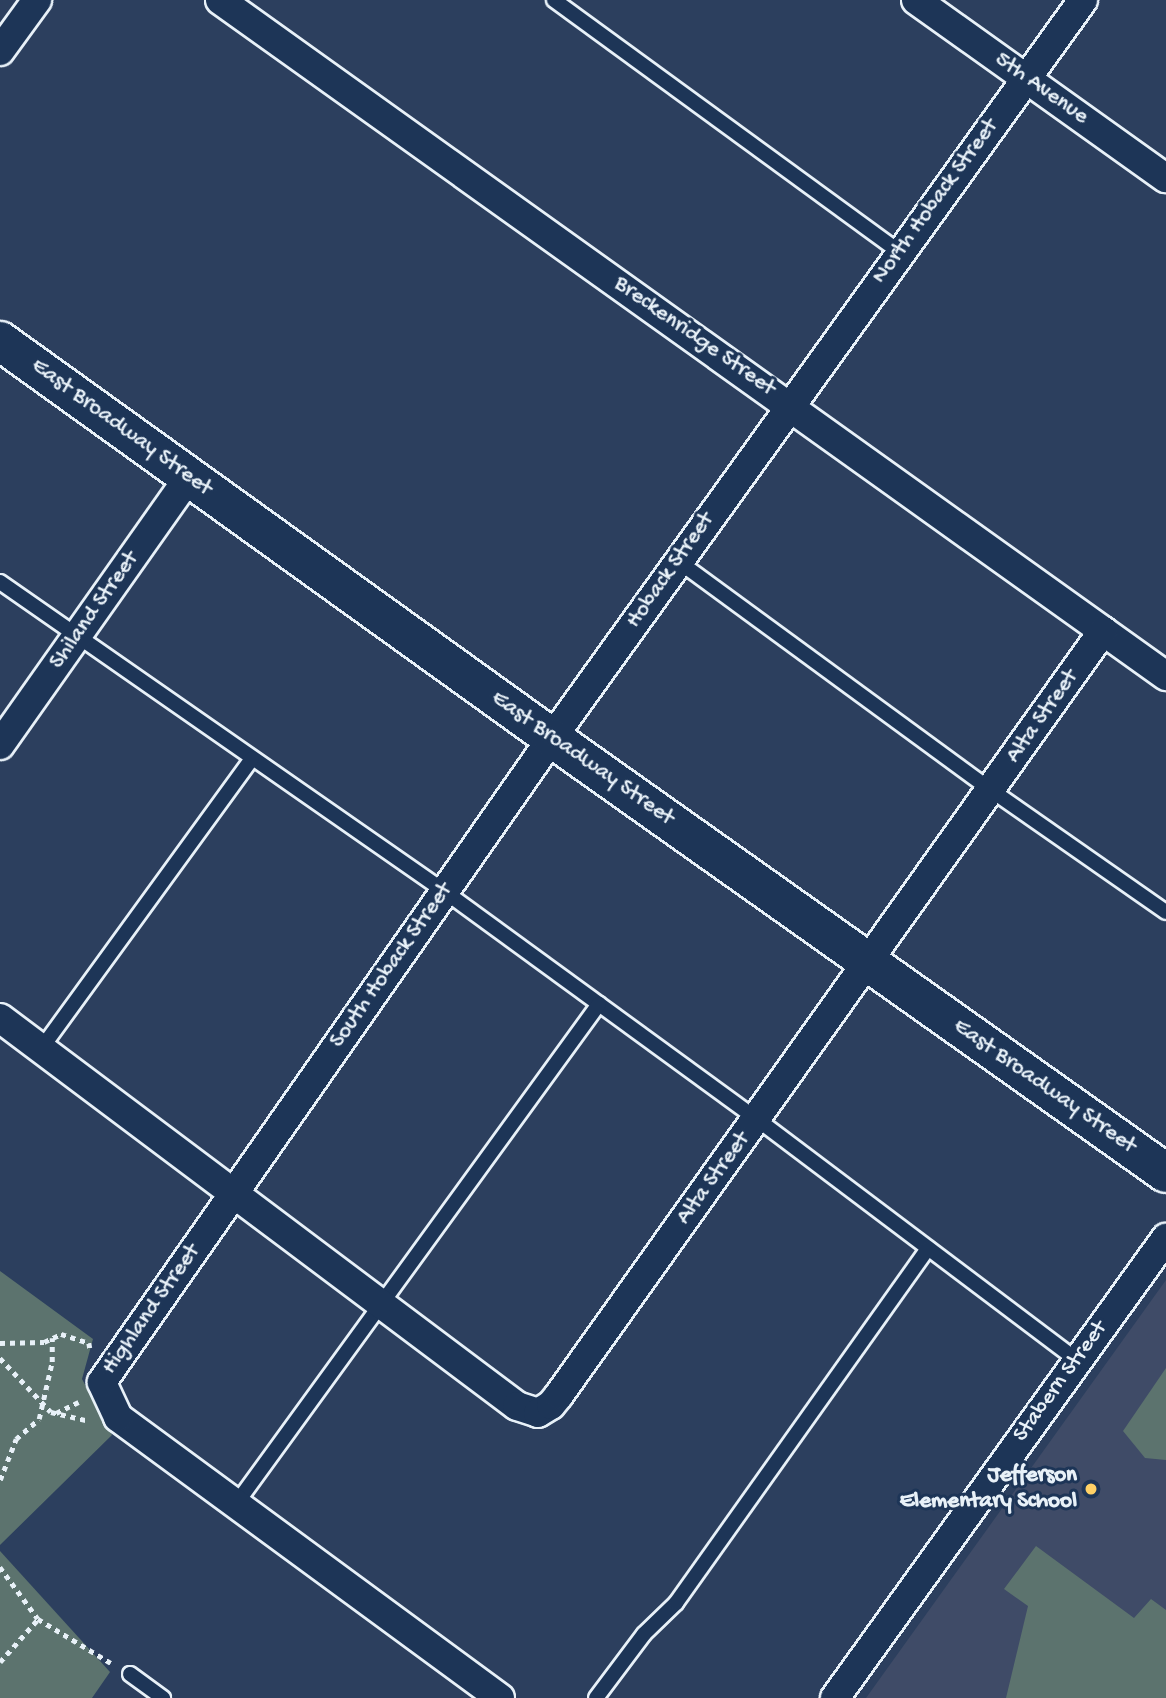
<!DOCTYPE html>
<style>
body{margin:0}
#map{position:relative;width:1166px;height:1698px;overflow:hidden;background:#2c3f5e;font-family:"Gochi Hand",sans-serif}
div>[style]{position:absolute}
.built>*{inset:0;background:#3f4b67}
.green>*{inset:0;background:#5c736e}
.path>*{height:4.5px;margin-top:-2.25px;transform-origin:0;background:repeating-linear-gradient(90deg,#e8f1f8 0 5px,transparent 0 10px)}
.roads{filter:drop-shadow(2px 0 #e8f1f8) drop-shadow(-2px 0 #e8f1f8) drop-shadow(0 2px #e8f1f8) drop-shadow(0 -2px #e8f1f8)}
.lane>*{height:14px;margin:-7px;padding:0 7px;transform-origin:7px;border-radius:7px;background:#1d3557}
.street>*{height:28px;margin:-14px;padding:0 14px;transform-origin:14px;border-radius:14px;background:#1d3557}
.secondary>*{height:38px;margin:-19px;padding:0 19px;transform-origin:19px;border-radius:19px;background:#1d3557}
.dots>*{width:19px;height:19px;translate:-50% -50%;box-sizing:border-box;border:4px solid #1d3557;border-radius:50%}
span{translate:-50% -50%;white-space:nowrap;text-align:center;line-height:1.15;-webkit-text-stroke:6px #1d3557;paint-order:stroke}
.street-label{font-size:23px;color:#e8f1f8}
.poi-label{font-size:23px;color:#e8f1f8;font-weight:700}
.right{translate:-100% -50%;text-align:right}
</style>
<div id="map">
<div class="built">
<i style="clip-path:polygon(1166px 1280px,1166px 1698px,866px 1698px)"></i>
</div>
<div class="green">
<i style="clip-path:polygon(0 1271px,93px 1339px,82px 1379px,112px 1435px,0 1545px)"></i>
<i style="clip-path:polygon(1166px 1368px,1166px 1460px,1145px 1458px,1123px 1431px)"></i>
<i style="clip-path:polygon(1036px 1546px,1134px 1618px,1151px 1599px,1166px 1610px,1166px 1698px,1006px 1698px,1028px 1606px,1004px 1589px)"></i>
<i style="clip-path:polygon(0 1551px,110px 1672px,92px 1698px,0 1698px)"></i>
</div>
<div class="path">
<i style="left:0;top:1343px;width:44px;rotate:-1.3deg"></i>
<i style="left:44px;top:1342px;width:19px;rotate:-25deg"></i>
<i style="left:61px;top:1334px;width:29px;rotate:18deg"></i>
<i style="left:89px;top:1343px;width:5px;rotate:79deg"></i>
<i style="left:0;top:1358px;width:74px;rotate:46.6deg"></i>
<i style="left:51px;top:1412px;width:37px;rotate:13deg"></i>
<i style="left:56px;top:1413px;width:25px;rotate:-26deg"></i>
<i style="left:0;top:1480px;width:44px;rotate:-68.7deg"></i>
<i style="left:16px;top:1439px;width:30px;rotate:-41deg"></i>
<i style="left:39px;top:1419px;width:58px;rotate:-77.2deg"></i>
<i style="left:52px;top:1362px;width:24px;rotate:-90deg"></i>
<i style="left:0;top:1567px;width:64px;rotate:53.8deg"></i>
<i style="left:38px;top:1619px;width:85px;rotate:31.1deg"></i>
<i style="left:0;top:1662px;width:57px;rotate:-48.5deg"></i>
</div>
<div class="roads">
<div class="lane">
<i style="left:554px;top:0;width:428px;rotate:36.1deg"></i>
<i style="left:678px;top:561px;width:388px;rotate:36.2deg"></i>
<i style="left:991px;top:790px;width:213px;rotate:34.9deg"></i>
<i style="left:0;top:582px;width:541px;rotate:34.84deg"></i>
<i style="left:444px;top:891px;width:387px;rotate:36.1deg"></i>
<i style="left:757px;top:1119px;width:401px;rotate:37deg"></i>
<i style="left:41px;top:1049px;width:359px;rotate:-54deg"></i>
<i style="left:236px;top:1504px;width:618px;rotate:-54.02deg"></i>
<i style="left:130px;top:1674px;width:41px;rotate:36deg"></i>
<i style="left:596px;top:1698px;width:80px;rotate:-53.1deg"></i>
<i style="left:644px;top:1634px;width:45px;rotate:-44.1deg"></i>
<i style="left:676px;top:1603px;width:435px;rotate:-54.6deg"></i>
</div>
<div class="street">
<i style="left:220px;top:0;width:1163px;rotate:35.55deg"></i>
<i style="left:916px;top:0;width:307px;rotate:35.5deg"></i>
<i style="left:0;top:51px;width:63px;rotate:-54deg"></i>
<i style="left:0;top:745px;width:328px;rotate:-54.8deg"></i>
<i style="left:0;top:1018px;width:646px;rotate:36.89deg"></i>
<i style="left:517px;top:1406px;width:22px;rotate:18deg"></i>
<i style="left:538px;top:1413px;width:15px;rotate:-32deg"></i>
<i style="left:551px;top:1405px;width:13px;rotate:-51deg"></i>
<i style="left:559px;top:1395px;width:938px;rotate:-54.55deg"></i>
<i style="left:500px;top:1698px;width:474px;rotate:-143.7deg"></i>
<i style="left:118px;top:1417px;width:38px;rotate:-115deg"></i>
<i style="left:102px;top:1382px;width:786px;rotate:-55.06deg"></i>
<i style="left:552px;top:738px;width:909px;rotate:-54.26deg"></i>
<i style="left:835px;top:1698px;width:567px;rotate:-54.26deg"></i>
</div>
<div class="secondary">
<i style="left:0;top:341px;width:680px;rotate:35.72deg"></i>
<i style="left:552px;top:738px;width:752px;rotate:35.32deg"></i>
</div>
</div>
<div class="dots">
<i style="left:1091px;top:1489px;background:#ffd166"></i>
</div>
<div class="street-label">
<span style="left:1041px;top:89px;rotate:35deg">5th Avenue</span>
<span style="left:936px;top:202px;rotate:-54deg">North Hoback Street</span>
<span style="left:694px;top:337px;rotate:35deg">Breckenridge Street</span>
<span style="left:121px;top:428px;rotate:36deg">East Broadway Street</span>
<span style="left:671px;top:571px;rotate:-55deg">Hoback Street</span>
<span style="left:95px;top:611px;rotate:-55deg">Shiland Street</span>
<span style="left:1043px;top:717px;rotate:-55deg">Alta Street</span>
<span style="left:582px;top:759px;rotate:35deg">East Broadway Street</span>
<span style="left:392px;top:966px;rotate:-55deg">South Hoback Street</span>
<span style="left:1044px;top:1087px;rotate:35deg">East Broadway Street</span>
<span style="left:714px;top:1179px;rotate:-54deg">Alta Street</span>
<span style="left:152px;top:1310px;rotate:-55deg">Highland Street</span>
<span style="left:1061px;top:1382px;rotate:-54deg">Stabern Street</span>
</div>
<div class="poi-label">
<span class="right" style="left:1077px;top:1489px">Jefferson<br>Elementary School</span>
</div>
</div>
